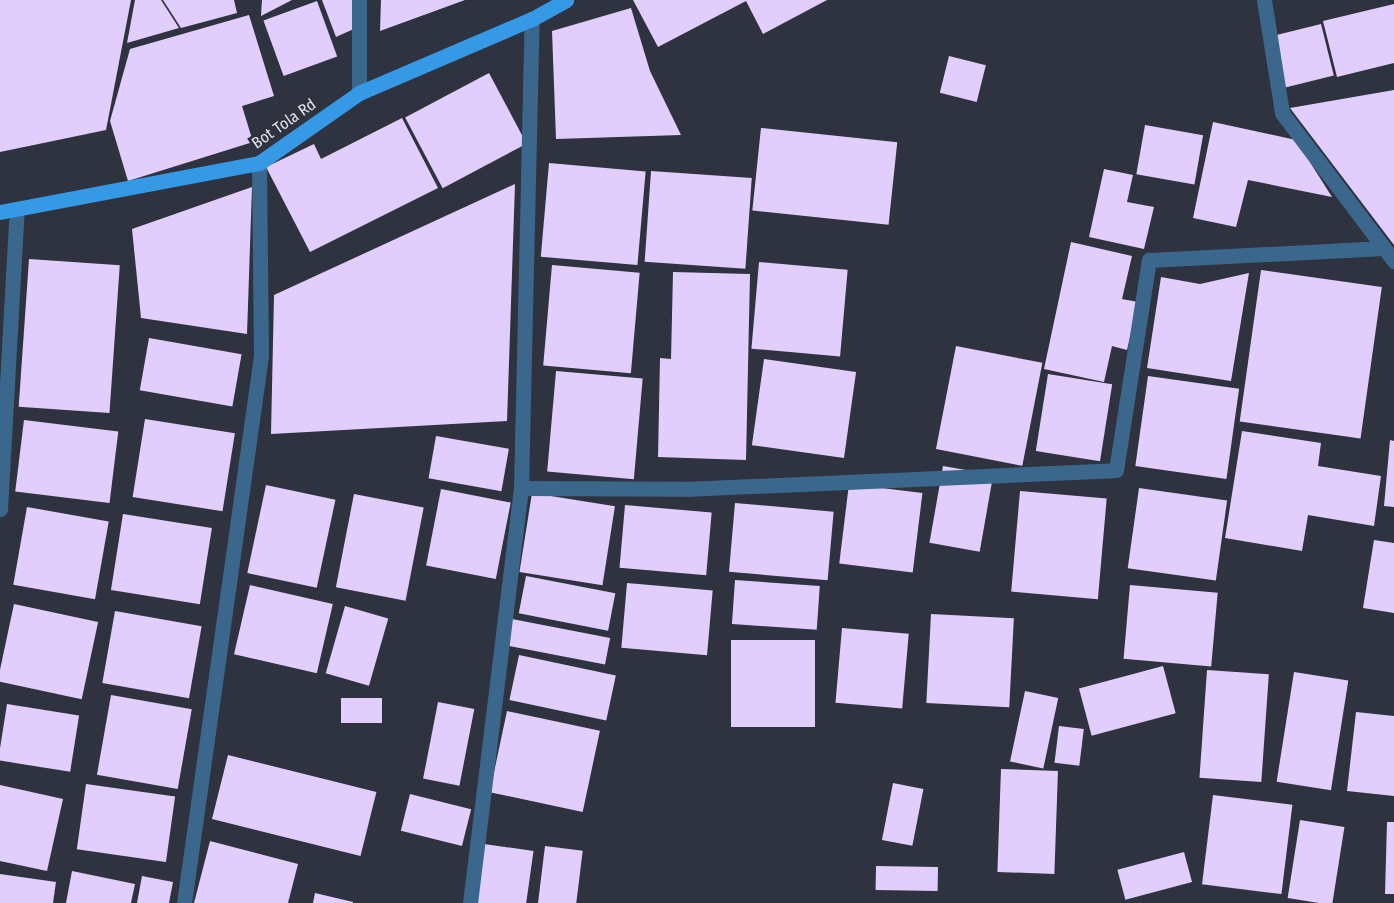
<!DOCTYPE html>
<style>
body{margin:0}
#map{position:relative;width:1394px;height:903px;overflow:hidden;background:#2f323f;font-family:"Fira Sans Condensed",sans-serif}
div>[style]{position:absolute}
.building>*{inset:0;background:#e2cefc;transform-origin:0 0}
.minor>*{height:15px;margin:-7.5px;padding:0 7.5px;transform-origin:7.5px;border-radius:7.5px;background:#3c678d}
.major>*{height:15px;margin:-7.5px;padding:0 7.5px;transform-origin:7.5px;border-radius:7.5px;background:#3699e6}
span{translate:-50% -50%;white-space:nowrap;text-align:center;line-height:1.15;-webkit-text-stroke:6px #2f323f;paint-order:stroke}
.street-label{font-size:16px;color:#e2e4ec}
</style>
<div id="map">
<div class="building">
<i style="clip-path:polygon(0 0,131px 0,106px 130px,0 152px)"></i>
<i style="clip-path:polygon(135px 0,161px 0,179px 28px,127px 43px)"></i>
<i style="clip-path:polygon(163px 0,234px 0,237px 13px,181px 28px)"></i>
<i style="clip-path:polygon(262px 0,292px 0,261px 16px)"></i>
<i style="clip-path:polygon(322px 0,354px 0,356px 28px,336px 37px)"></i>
<i style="clip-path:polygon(381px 0,465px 0,380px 31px)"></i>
<i style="clip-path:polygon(633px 0,827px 0,763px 34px,746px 1px,658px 47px)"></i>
<i style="left:317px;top:1px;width:59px;height:57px;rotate:70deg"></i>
<i style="clip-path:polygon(1394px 4px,1394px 63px,1337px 77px,1323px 21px)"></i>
<i style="clip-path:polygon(631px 8px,650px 71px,681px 135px,556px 139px,552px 31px)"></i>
<i style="clip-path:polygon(249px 15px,274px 96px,242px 106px,253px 142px,128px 181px,110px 121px,130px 49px)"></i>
<i style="left:1321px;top:24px;width:53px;height:50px;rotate:76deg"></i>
<i style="left:949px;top:56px;width:38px;height:38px;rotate:14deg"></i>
<i style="left:489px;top:73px;width:80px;height:95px;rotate:62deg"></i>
<i style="clip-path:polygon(1394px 90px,1394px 245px,1290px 108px)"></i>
<i style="clip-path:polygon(402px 118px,438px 188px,310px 252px,266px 167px,314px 144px,321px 159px)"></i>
<i style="clip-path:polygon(1213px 122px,1296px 140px,1332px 197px,1248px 180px,1236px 227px,1193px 218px)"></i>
<i style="left:1145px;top:125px;width:59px;height:50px;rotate:10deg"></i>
<i style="left:761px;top:128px;width:137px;height:83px;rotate:6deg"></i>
<i style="left:549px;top:163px;width:97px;height:94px;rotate:5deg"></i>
<i style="clip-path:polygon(1104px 169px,1133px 175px,1127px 202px,1154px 207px,1144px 249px,1089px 237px)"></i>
<i style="left:651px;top:171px;width:101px;height:91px;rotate:4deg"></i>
<i style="clip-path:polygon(515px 184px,507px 421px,271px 434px,274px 295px)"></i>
<i style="clip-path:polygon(252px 187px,247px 334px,141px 318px,132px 229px)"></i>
<i style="clip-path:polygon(1071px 242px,1132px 256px,1122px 299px,1138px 302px,1127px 350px,1112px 346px,1104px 382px,1044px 369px)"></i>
<i style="left:29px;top:259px;width:91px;height:148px;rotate:4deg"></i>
<i style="left:759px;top:262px;width:89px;height:87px;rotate:5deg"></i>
<i style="left:552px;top:265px;width:88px;height:101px;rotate:5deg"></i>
<i style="left:1261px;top:270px;width:122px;height:153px;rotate:8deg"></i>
<i style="clip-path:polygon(673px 272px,750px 274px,746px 460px,658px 457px,660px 358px,671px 359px)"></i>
<i style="clip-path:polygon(1249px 273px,1231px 381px,1147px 368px,1161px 277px,1200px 284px)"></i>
<i style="left:149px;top:338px;width:94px;height:53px;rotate:10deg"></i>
<i style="left:956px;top:346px;width:88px;height:105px;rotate:11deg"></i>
<i style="left:764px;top:359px;width:93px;height:87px;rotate:8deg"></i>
<i style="left:556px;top:371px;width:87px;height:101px;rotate:5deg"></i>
<i style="left:1048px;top:374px;width:65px;height:78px;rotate:9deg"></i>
<i style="left:1148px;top:376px;width:92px;height:91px;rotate:8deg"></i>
<i style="left:145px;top:419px;width:91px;height:79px;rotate:9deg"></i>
<i style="left:24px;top:420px;width:95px;height:72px;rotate:7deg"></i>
<i style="clip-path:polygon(1242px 431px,1321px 443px,1318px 466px,1381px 476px,1374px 526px,1308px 515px,1302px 551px,1225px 538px)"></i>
<i style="left:436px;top:436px;width:74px;height:43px;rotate:10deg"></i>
<i style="clip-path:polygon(1390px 440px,1394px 441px,1394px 507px,1384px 506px)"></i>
<i style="left:943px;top:466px;width:51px;height:78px;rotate:10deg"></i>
<i style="left:849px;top:484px;width:74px;height:80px;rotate:7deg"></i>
<i style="left:266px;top:485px;width:71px;height:90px;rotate:12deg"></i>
<i style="left:1139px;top:488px;width:89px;height:81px;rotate:8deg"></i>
<i style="left:441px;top:489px;width:71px;height:78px;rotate:11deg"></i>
<i style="left:1020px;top:491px;width:87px;height:101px;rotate:5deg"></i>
<i style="left:532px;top:493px;width:84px;height:80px;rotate:9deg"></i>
<i style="left:354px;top:494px;width:71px;height:95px;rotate:11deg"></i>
<i style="left:735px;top:503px;width:99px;height:69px;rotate:5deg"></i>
<i style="left:625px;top:505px;width:87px;height:63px;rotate:5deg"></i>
<i style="left:27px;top:507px;width:83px;height:79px;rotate:10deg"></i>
<i style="left:123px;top:514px;width:90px;height:77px;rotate:9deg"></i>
<i style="clip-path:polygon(1374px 540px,1394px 543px,1394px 613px,1363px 608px)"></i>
<i style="left:526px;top:576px;width:91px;height:38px;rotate:11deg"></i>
<i style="left:735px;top:580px;width:85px;height:44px;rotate:4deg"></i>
<i style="left:627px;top:583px;width:86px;height:65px;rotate:5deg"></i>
<i style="left:250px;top:585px;width:85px;height:71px;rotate:13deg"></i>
<i style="left:1130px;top:585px;width:88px;height:74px;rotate:5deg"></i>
<i style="left:14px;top:604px;width:86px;height:79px;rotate:12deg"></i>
<i style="left:345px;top:606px;width:45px;height:70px;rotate:16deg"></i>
<i style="left:115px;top:611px;width:88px;height:73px;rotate:10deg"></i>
<i style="left:931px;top:614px;width:83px;height:89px;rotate:3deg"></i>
<i style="left:512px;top:619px;width:100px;height:27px;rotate:11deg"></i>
<i style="left:842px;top:628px;width:67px;height:75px;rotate:5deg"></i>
<i style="left:815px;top:640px;width:87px;height:84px;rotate:90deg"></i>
<i style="left:519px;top:655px;width:99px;height:46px;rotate:12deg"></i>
<i style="left:1163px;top:666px;width:49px;height:87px;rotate:75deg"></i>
<i style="left:1207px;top:670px;width:62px;height:108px;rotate:4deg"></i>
<i style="left:1294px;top:672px;width:55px;height:111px;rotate:9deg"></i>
<i style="left:1025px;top:691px;width:34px;height:72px;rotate:12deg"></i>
<i style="left:111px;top:695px;width:82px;height:81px;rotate:10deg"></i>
<i style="left:341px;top:698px;width:41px;height:25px"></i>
<i style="left:438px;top:702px;width:37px;height:78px;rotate:11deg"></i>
<i style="left:7px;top:704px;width:73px;height:57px;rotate:9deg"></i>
<i style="left:507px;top:711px;width:95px;height:83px;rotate:12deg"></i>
<i style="clip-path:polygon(1356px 712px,1394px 716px,1394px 796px,1347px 791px)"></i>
<i style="left:1059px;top:726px;width:25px;height:37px;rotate:7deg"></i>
<i style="left:228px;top:755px;width:153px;height:66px;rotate:14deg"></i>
<i style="left:1001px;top:769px;width:57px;height:103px;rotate:2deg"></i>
<i style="left:893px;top:783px;width:31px;height:58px;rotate:11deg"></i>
<i style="left:86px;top:784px;width:90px;height:66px;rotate:8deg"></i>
<i style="clip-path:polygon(0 785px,63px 799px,47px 871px,0 861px)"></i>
<i style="left:410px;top:794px;width:63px;height:38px;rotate:14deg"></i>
<i style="left:1213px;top:795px;width:80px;height:90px;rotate:7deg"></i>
<i style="left:1300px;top:820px;width:45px;height:79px;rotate:9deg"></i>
<i style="clip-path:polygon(1387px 822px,1394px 822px,1394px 894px,1385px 894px)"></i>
<i style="clip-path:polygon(210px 841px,298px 864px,288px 903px,194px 903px)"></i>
<i style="left:484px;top:844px;width:50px;height:60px;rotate:8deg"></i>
<i style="left:545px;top:846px;width:38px;height:58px;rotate:7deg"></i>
<i style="left:1184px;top:852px;width:31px;height:69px;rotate:75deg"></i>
<i style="left:876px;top:866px;width:62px;height:24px;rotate:1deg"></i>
<i style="clip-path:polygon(72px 871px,135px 884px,131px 903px,66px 903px)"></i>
<i style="clip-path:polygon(0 874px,56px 882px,53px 903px,0 903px)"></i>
<i style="clip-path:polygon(142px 876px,173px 882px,169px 903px,137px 903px)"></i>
<i style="clip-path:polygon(315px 893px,353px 902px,353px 903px,313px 903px)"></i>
</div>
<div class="minor">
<i style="left:1264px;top:0;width:114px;rotate:80.9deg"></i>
<i style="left:1282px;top:113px;width:186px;rotate:52.9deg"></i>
<i style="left:359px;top:93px;width:93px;rotate:-90deg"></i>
<i style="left:521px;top:488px;width:164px;rotate:0.3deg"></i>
<i style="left:685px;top:489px;width:431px;rotate:-2.5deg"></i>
<i style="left:1116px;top:470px;width:213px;rotate:-81.1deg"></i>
<i style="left:1149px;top:260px;width:235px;rotate:-2.9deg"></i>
<i style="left:0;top:509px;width:300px;rotate:-86.8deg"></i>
<i style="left:184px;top:903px;width:552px;rotate:-81.99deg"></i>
<i style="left:261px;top:356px;width:193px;rotate:-90.6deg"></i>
<i style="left:470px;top:903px;width:418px;rotate:-83deg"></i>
<i style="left:521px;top:488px;width:469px;rotate:-88.7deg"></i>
</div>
<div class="major">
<i style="left:0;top:212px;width:264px;rotate:-10.7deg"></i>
<i style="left:259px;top:163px;width:122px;rotate:-35deg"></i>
<i style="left:359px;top:93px;width:188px;rotate:-23.2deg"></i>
<i style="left:532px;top:19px;width:39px;rotate:-29deg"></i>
</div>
<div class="street-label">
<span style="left:284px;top:124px;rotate:-35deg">Bot Tola Rd</span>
</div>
</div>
